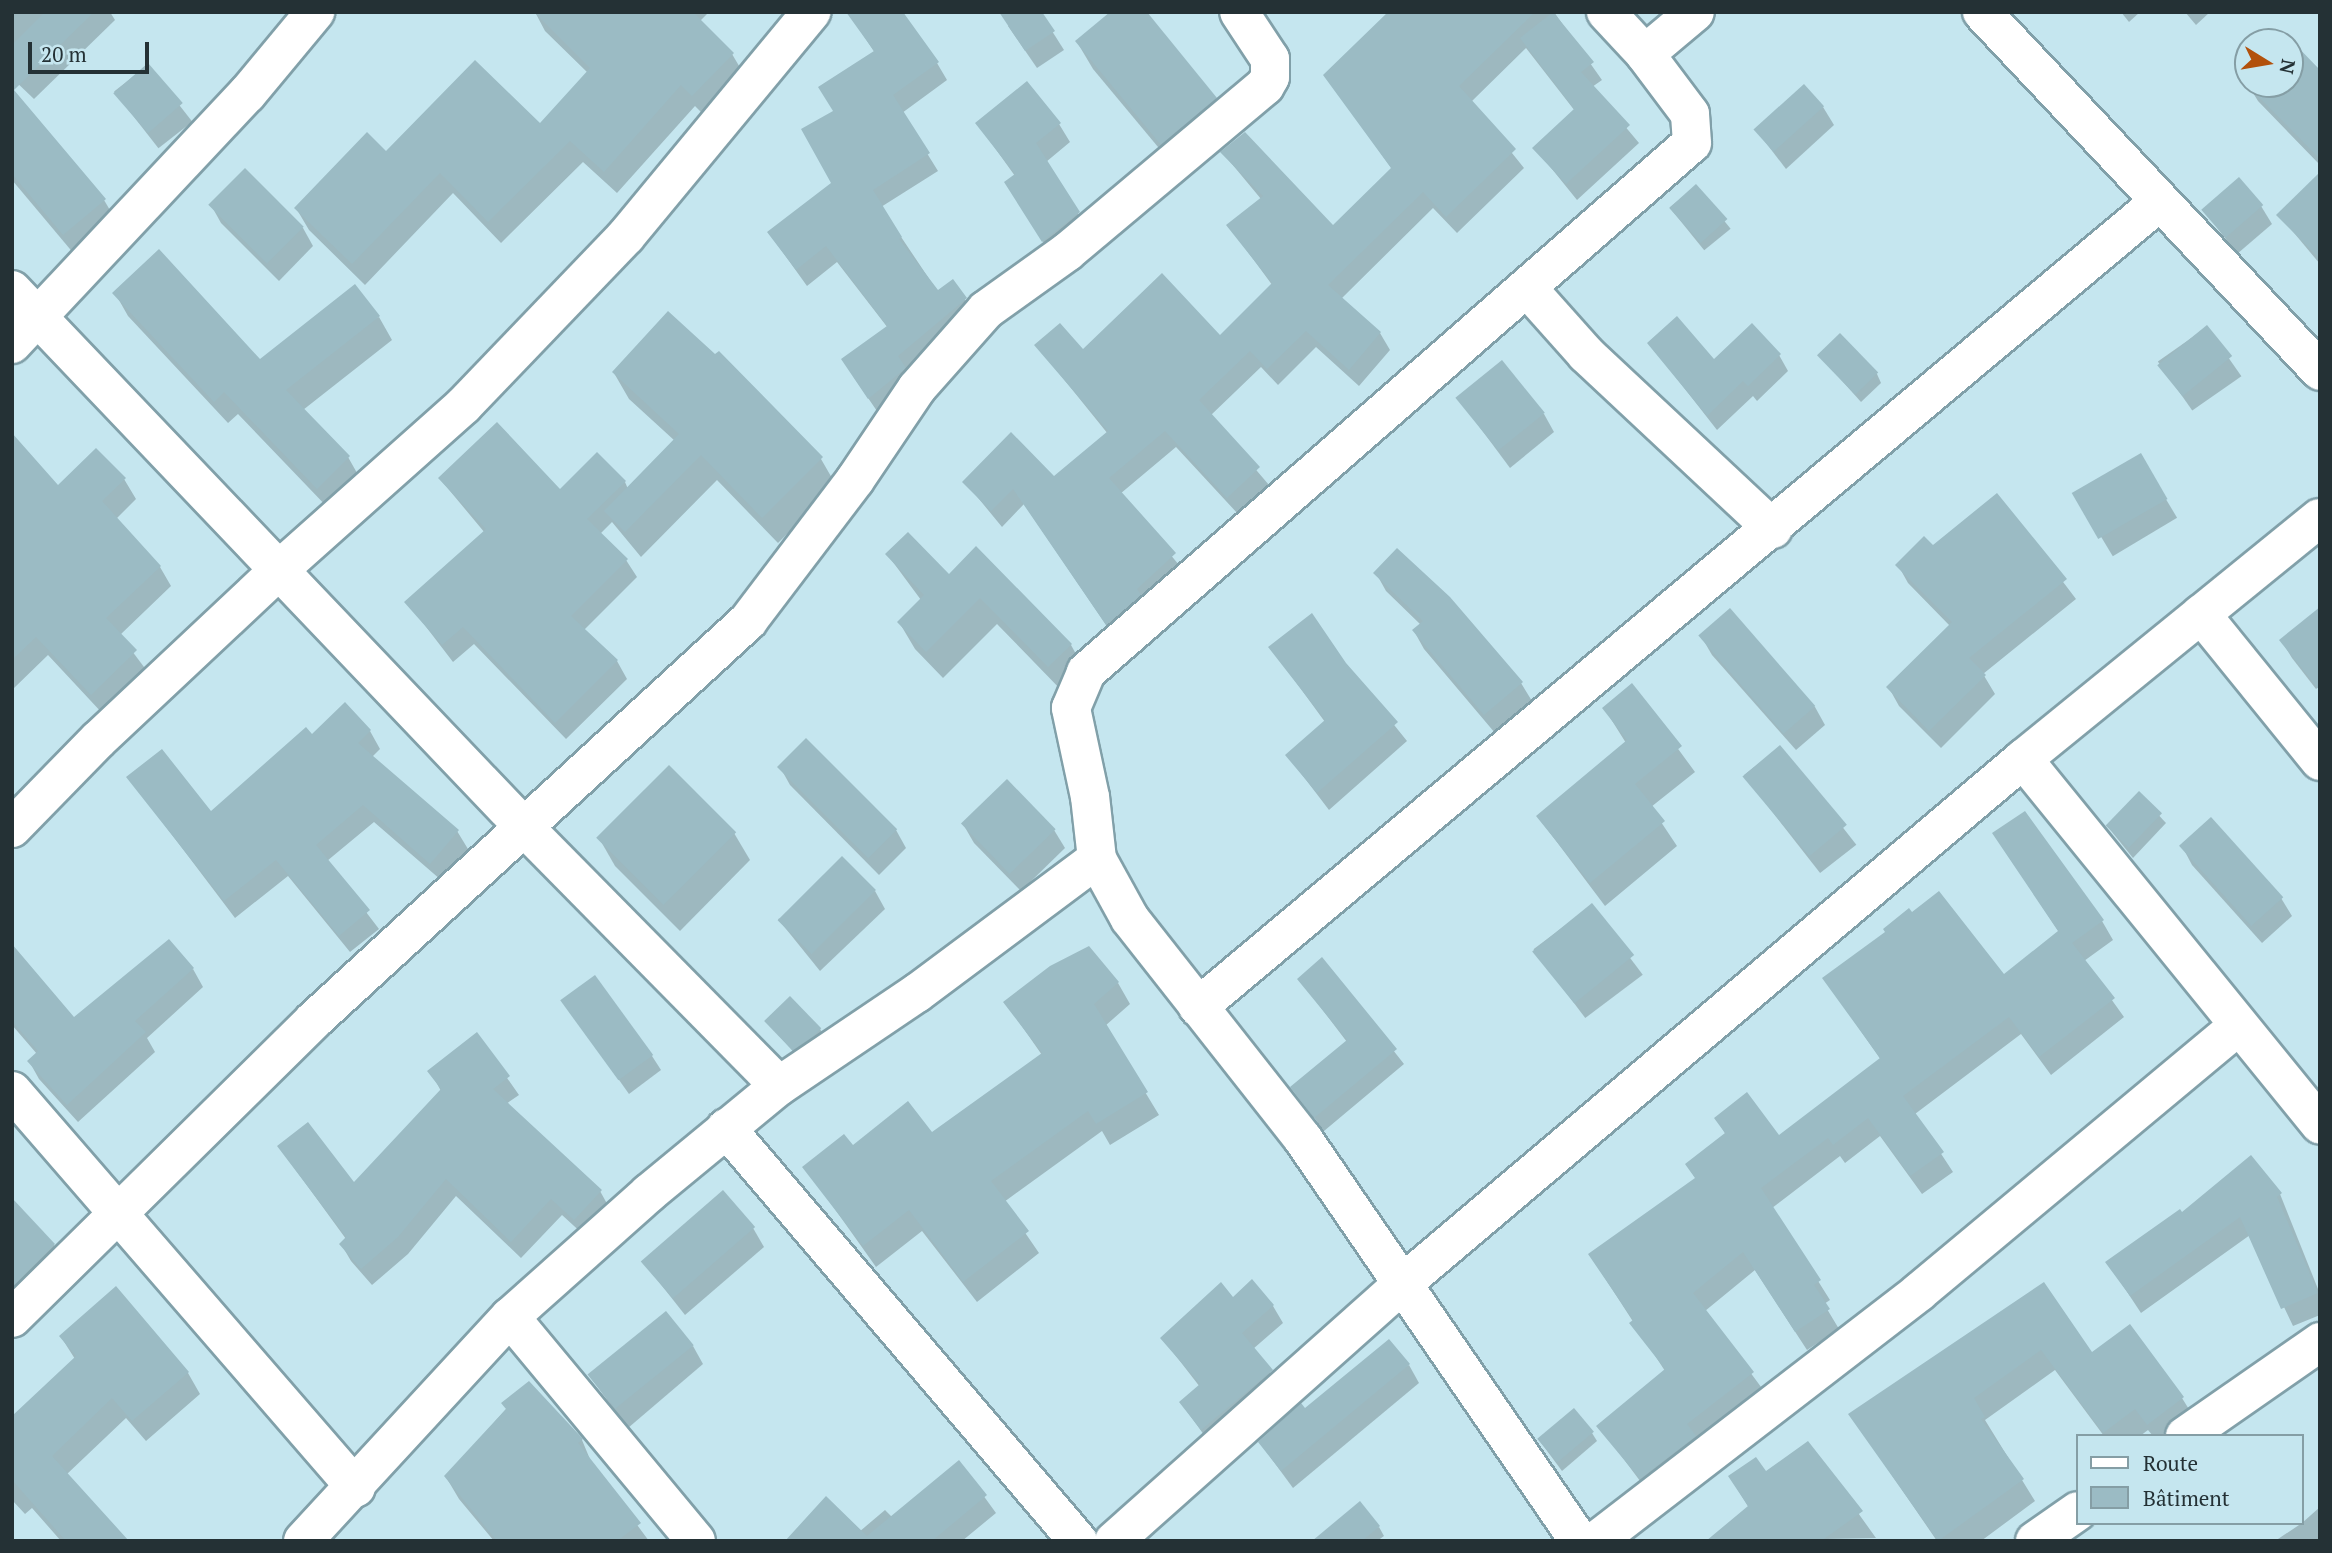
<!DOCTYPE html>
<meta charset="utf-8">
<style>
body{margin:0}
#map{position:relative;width:2332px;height:1553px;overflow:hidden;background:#c5e6ef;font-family:"PT Serif",serif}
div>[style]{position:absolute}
.shadow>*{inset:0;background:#0003;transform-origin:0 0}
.building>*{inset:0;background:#9bbbc4;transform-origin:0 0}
.roads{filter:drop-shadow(2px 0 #81a0a9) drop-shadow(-2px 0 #81a0a9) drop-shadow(0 2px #81a0a9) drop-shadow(0 -2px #81a0a9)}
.minor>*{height:38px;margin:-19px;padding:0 19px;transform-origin:19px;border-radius:19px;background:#fff}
span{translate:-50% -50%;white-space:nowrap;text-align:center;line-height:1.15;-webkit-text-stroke:5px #c5e6ef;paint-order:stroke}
.frame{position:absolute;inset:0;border:14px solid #243135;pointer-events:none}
.legend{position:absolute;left:2076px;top:1434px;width:228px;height:91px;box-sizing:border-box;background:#c5e6ef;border:2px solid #859ea5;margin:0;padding:9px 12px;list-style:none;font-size:21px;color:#243135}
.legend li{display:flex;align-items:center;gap:14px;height:35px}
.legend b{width:35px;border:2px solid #859ea5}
.north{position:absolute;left:2234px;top:28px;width:70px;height:70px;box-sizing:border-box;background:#c5e6ef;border:2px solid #859ea5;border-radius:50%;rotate:101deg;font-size:19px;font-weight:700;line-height:28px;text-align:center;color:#243135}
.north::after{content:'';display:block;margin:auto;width:24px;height:32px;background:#b2510c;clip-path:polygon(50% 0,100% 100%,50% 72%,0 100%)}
.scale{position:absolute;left:28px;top:42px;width:121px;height:32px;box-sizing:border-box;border:4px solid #243135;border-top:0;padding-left:9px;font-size:21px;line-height:24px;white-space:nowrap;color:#243135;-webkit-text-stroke:5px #c5e6ef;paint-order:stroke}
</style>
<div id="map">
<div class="shadow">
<i style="clip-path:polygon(12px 12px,110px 12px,115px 20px,34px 99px,12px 78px)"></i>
<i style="clip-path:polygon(535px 12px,709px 12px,700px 21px,732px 54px,745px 76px,705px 116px,695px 106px,617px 193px,583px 162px,501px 243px,453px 193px,365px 285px,309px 230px,296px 208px,386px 154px,540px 126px,588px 73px,545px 31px)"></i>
<i style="clip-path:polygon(848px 12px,937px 63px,947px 80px,902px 113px,938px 171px,881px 207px,938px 292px,953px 282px,976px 316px,879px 414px,853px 376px,888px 328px,837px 262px,807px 286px,769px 233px,833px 183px,835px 112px,875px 53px)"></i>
<i style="clip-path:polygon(1040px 12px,1064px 50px,1037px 68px,1008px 26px)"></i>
<i style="clip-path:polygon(1493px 12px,1554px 12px,1602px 80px,1592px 87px,1639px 143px,1577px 200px,1535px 148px,1575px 111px,1526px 48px,1471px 102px,1524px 168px,1457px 233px,1433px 208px,1341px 299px,1380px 333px,1390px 350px,1359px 386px,1316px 347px,1278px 385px,1261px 367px,1210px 416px,1269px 485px,1238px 514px,1176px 447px,1120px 494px,1184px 571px,1117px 641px,1024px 504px,1002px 527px,965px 482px,1054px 479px,1108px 434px,1037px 346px,1083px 352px,1220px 337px,1273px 286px,1228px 225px,1261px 199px,1222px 152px,1333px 228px,1392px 169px,1326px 76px)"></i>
<i style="clip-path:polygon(2121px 12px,2140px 12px,2129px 22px)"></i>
<i style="clip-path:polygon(2185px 12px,2210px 12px,2196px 25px)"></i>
<i style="clip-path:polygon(1077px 42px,1215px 99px,1231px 126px,1178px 171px,1093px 69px)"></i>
<i style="clip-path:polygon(2290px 42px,2320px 73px,2320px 165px,2258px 101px,2247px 83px,2290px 84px)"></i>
<i style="left:148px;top:65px;width:72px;height:43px;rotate:52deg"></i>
<i style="clip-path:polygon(12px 104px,104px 200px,120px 227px,80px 261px,12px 180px)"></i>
<i style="clip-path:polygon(1823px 107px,1834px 125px,1786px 169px,1756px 130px)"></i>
<i style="clip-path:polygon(977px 123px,1059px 124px,1070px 142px,1046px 162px,1089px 231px,1054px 259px,1017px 200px,1015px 176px)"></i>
<i style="clip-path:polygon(2320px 174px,2320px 264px,2279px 215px)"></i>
<i style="left:1696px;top:186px;width:55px;height:34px;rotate:51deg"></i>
<i style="clip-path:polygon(211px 205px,303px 228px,313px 246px,279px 281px,221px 223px)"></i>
<i style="clip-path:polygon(2261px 206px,2272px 224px,2237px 254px,2203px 209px)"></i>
<i style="clip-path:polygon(115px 293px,260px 361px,379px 317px,392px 340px,303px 410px,348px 457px,361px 480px,331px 511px,238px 414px,228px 423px,128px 316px)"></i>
<i style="left:2207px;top:327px;width:60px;height:60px;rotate:55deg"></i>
<i style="clip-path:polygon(1649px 343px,1714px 361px,1779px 355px,1788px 371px,1757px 401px,1753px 396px,1717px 430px)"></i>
<i style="clip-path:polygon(1819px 355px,1877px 374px,1881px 383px,1861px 402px)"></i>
<i style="clip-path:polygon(614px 373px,821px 459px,836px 485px,778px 543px,717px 480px,641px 557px,612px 522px,600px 534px,626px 560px,637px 577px,584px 630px,617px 661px,627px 679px,566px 739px,474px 644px,453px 662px,407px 602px,485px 533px,440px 479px,560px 492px,625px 482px,628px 489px,675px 441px,629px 399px)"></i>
<i style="clip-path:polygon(1458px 398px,1544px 414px,1554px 432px,1510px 468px)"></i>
<i style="clip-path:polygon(12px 435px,58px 488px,124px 479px,136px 499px,116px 519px,160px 567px,171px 586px,120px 635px,147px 671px,103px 714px,48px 655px,12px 690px)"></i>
<i style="left:2140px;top:456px;width:72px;height:75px;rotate:59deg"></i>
<i style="clip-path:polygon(1997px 495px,2076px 599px,1983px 674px,1995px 694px,1941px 748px,1899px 706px,1889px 688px,1950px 626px,1908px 583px,1898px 565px,1933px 548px)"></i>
<i style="clip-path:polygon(887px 554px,949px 576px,1071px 645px,1086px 672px,1065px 694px,997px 624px,943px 678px,915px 649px,899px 622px,921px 600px)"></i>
<i style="clip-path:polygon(1376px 573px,1521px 683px,1532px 701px,1495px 733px,1424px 649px,1414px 631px,1421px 625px,1386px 591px)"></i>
<i style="clip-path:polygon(1701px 636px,1815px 707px,1825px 725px,1796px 750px,1712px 655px)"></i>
<i style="clip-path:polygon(2281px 640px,2320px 686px,2316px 689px,2292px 658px)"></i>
<i style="clip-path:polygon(1271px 648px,1345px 664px,1407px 741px,1329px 810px,1287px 755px,1325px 722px)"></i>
<i style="clip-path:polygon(1632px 686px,1695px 772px,1651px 807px,1677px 846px,1605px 906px,1538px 817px,1626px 743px,1604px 708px)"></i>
<i style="clip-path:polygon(370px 731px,380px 749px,372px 757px,457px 831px,468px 849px,441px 880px,374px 822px,327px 861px,379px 929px,350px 952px,288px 876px,235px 918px,129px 778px,210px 814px,312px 737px)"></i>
<i style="left:1780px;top:747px;width:124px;height:46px;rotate:52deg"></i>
<i style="clip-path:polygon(780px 767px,896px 830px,906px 848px,879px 875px,790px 785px)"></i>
<i style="clip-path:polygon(2139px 794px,2166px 823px,2133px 858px,2108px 827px)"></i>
<i style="clip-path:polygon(963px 824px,1054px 830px,1065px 848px,1021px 891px,974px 843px)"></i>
<i style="clip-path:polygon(734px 833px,750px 860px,680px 931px,615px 866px,599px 838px)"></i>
<i style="clip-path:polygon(1994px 834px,2102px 921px,2113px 940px,2084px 961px,2124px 1017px,2051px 1075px,2021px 1034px,1915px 1114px,1953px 1172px,1922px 1194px,1880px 1136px,1845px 1163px,1840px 1156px,1772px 1208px,1830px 1300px,1824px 1304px,1839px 1329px,1807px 1350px,1755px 1270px,1705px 1311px,1764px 1391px,1652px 1497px,1599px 1426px,1665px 1371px,1590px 1255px,1696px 1179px,1687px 1165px,1726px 1135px,1716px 1118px,1779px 1137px,1881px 1060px,1824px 978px,2004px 977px,2059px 932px)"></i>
<i style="clip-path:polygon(2182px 846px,2281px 898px,2292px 916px,2262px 943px,2192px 865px)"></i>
<i style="clip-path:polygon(875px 891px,885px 909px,820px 971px,778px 919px)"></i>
<i style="left:1591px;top:906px;width:86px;height:72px;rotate:53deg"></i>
<i style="clip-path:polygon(12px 959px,74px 1020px,193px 969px,203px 987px,147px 1038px,155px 1052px,78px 1122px,39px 1079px,29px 1061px,37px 1054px,12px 1025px)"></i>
<i style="clip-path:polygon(1322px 960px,1404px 1064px,1324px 1131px,1292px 1087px,1347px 1042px,1299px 979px)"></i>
<i style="clip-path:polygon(1118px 983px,1130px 1004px,1105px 1026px,1159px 1115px,1110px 1145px,1102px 1131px,1004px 1202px,1039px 1253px,977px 1302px,922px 1231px,876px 1267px,805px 1167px,852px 1147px,932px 1135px,1042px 1055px,1005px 1002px)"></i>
<i style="clip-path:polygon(563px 1001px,652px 1056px,661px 1070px,629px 1094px)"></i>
<i style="clip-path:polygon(767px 1022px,820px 1029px,825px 1037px,799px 1058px)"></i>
<i style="clip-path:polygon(477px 1035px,519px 1095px,506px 1104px,600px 1191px,610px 1209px,585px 1236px,562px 1215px,521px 1258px,456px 1196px,408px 1254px,372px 1285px,351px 1261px,341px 1244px,346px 1239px,279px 1147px,353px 1185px,441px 1091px,430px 1071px)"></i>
<i style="clip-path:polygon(2280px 1194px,2320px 1294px,2320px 1315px,2293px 1326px,2250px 1235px,2141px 1313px,2108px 1263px,2182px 1215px)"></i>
<i style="clip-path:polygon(12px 1200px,54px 1245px,68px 1270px,12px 1312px)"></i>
<i style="clip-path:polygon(753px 1228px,764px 1247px,685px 1315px,644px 1263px)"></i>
<i style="clip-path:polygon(2044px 1285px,2091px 1354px,2182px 1398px,2195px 1419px,2173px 1436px,2153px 1436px,2148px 1430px,2140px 1436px,2104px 1436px,2055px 1370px,1985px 1420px,2035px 1501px,1981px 1541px,1937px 1541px,1850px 1414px)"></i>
<i style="clip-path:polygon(1233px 1299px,1273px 1306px,1283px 1323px,1253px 1349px,1281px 1388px,1212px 1446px,1181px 1403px,1200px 1387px,1162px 1338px)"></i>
<i style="clip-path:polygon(61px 1337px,188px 1373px,200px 1394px,146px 1441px,126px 1418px,66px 1475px,122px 1541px,61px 1541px,32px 1508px,25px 1514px,12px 1500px,12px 1418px,75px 1359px)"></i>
<i style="clip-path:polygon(693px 1346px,703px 1364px,628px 1428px,591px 1378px)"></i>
<i style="clip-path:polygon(1409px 1365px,1419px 1383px,1293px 1488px,1260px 1443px,1305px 1411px)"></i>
<i style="clip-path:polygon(529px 1383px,582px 1440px,592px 1464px,649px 1541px,494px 1541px,459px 1499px,446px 1477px)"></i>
<i style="clip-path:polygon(1592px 1433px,1597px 1441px,1562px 1471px,1539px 1440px)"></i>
<i style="clip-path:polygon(1808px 1443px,1876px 1538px,1734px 1541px,1749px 1508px,1730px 1477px,1765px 1474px)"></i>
<i style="clip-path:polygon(959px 1462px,996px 1513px,962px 1541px,787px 1541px,859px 1532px,885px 1510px,892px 1517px)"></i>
<i style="clip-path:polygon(2320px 1507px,2320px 1541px,2275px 1541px,2302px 1523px)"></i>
<i style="clip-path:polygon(1379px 1527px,1384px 1536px,1377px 1541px,1343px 1541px)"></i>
</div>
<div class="building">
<i style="clip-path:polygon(45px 12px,94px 12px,14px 90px,106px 199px,63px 235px,12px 174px,12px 45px)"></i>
<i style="clip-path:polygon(534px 12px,693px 12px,734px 53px,692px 96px,681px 85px,604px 172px,570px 141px,488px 222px,440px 173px,352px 264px,294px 208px,367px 132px,386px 151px,475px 60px,540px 123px,590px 68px)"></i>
<i style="clip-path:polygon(846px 12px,903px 12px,939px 62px,893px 95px,930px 153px,873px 190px,902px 237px,899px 239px,938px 290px,953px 279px,967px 298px,898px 356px,906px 368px,868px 399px,841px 359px,887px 326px,826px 246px,796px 270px,767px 232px,831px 183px,801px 129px,833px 111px,818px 87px,874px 51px)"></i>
<i style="clip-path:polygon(999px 12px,1042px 12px,1055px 31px,1025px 51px)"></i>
<i style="clip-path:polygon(1110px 12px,1147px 12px,1217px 98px,1161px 145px,1075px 41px)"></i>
<i style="clip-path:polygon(1388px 12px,1535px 12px,1459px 86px,1516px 149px,1446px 217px,1423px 192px,1328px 285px,1381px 332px,1349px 370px,1306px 331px,1267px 369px,1250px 351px,1199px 400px,1260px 467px,1227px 498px,1165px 431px,1109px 478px,1176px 553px,1137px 589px,1141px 595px,1106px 625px,1013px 489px,991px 511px,962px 482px,1011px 432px,1054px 476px,1108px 431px,1034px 345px,1060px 323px,1083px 349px,1162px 273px,1220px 335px,1272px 283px,1226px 225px,1263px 196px,1220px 152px,1245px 132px,1333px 225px,1391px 168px,1323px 75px)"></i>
<i style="clip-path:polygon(1553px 12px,1594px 62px,1581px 72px,1630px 125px,1566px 184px,1532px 148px,1574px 109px,1520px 38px)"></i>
<i style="clip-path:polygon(2290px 39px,2320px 70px,2320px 159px,2245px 83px,2290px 84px)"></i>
<i style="left:148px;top:63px;width:53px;height:46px;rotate:49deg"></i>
<i style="clip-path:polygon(1027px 81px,1061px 123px,1036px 143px,1080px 212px,1042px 242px,1004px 182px,1015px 174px,975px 123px)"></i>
<i style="left:1804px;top:84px;width:30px;height:68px;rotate:48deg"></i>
<i style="left:245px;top:168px;width:83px;height:52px;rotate:45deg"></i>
<i style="clip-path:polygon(2320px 172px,2320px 259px,2276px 215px)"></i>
<i style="left:2239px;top:177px;width:37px;height:50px;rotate:49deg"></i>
<i style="left:1696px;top:184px;width:47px;height:36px;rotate:48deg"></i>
<i style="clip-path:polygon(159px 249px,260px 359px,355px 284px,380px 316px,286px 390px,350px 456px,317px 489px,224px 392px,214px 402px,112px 293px)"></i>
<i style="clip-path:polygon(668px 311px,715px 354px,719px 351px,823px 457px,762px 518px,701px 455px,625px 532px,604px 511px,679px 434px,612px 372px)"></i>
<i style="clip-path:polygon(1677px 316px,1714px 359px,1752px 323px,1781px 354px,1748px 386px,1743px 381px,1707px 416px,1647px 343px)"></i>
<i style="left:2207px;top:325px;width:40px;height:64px;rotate:51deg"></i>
<i style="left:1840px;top:333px;width:55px;height:32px;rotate:46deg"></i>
<i style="left:1502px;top:360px;width:68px;height:60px;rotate:51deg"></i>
<i style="clip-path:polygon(497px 422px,560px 489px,597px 452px,626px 481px,587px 519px,628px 559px,571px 616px,618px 660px,555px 723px,463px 627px,442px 645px,404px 602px,486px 529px,438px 478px)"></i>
<i style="clip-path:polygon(12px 433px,58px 485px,96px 448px,126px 478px,102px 501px,161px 566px,106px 618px,137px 650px,91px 695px,36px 637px,12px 660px)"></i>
<i style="left:2141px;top:453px;width:53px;height:80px;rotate:60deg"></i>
<i style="clip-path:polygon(1997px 493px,2067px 579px,1969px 658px,1986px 675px,1929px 731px,1886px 687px,1952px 622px,1895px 565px,1924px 536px,1933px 545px)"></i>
<i style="clip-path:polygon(908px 532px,949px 574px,976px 546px,1072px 644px,1048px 667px,980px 598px,926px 652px,897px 622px,924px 595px,885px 554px)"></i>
<i style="clip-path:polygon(1397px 548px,1450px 597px,1523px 682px,1484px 715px,1412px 630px,1423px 621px,1373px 573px)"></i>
<i style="clip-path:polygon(2320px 607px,2320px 691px,2279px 640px)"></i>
<i style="left:1730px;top:608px;width:130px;height:42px;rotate:49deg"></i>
<i style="clip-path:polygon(1312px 613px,1346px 663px,1398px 722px,1317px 793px,1285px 755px,1325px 720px,1268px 647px)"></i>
<i style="clip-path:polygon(1632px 683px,1682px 746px,1635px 784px,1665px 821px,1590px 883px,1536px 816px,1627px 740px,1602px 708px)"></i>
<i style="clip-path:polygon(345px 702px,371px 730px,358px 743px,459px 830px,430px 864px,363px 805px,316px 845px,370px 910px,339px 936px,276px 860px,224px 901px,126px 777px,162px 749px,211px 811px,306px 727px,312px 734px)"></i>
<i style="left:806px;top:738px;width:129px;height:41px;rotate:45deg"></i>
<i style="left:1780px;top:745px;width:104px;height:49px;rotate:50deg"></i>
<i style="left:669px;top:765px;width:95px;height:103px;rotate:45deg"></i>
<i style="left:1007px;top:779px;width:70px;height:64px;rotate:46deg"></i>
<i style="left:2139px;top:791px;width:32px;height:48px;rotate:44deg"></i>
<i style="clip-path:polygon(2025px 811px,2104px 920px,2072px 943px,2115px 998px,2039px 1057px,2009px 1017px,1903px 1096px,1944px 1152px,1910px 1176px,1868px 1118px,1833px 1145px,1828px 1138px,1761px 1188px,1821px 1280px,1814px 1285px,1830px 1309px,1795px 1332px,1743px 1252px,1693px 1293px,1754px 1372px,1687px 1424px,1696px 1436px,1640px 1479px,1596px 1426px,1665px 1369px,1629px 1323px,1633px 1320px,1588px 1254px,1695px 1178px,1685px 1164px,1725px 1133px,1714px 1118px,1747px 1092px,1779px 1135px,1880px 1058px,1822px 978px,1885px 932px,1883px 929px,1909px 908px,1912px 912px,1939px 891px,2004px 974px,2058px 931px,1992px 833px)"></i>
<i style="left:2211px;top:817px;width:108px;height:43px;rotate:48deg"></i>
<i style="left:842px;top:856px;width:48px;height:91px;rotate:45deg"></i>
<i style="left:1592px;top:903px;width:67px;height:77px;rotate:51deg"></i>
<i style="clip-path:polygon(169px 939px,194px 968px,135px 1021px,146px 1032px,67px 1105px,27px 1061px,38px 1051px,12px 1021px,12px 944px,74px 1017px)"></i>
<i style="clip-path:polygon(1089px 946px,1119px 982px,1094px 1004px,1148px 1092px,1096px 1124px,1088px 1111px,991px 1181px,1029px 1231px,963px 1282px,909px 1210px,863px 1246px,802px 1167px,844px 1134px,853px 1145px,908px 1101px,932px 1132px,1042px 1053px,1003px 1002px,1050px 966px)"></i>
<i style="clip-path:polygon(1322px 957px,1397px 1049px,1314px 1118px,1290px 1087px,1347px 1040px,1297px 979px)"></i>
<i style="left:595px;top:975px;width:99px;height:43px;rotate:54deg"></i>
<i style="left:790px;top:996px;width:45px;height:36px;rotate:46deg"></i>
<i style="clip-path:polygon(477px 1032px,510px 1076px,493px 1089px,602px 1190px,574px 1220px,551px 1199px,511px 1242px,446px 1179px,398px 1237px,361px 1269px,339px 1244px,346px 1237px,277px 1146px,308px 1122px,354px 1182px,441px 1089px,427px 1071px)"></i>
<i style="clip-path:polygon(2251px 1155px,2282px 1193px,2277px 1197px,2318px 1293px,2281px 1309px,2240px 1217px,2130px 1296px,2105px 1262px,2180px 1209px,2182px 1212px)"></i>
<i style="left:723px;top:1190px;width:49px;height:109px;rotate:49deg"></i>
<i style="clip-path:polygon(12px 1198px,55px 1244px,12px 1287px)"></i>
<i style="clip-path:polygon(1252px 1279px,1274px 1305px,1242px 1333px,1273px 1370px,1201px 1430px,1179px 1402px,1200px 1384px,1160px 1338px,1221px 1282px,1233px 1297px)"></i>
<i style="clip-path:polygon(2044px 1282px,2092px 1352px,2130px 1324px,2184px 1397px,2147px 1425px,2135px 1409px,2103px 1433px,2041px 1350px,1974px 1398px,1985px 1417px,1981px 1419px,2024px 1479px,1938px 1541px,1848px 1414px)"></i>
<i style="clip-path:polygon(116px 1286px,189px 1372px,132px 1421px,112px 1398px,52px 1456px,129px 1541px,66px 1541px,12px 1480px,12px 1416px,76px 1356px,59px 1336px)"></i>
<i style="left:666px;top:1311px;width:44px;height:101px;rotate:51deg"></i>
<i style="clip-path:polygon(1389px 1339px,1410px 1364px,1281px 1471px,1258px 1442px,1301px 1403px,1305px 1408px)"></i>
<i style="clip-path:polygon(529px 1381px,583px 1439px,578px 1443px,641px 1523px,617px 1541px,497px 1541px,444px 1476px,506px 1409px,501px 1403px)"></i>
<i style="left:1574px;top:1408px;width:31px;height:48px;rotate:50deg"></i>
<i style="clip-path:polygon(1808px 1441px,1863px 1511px,1821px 1541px,1706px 1541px,1748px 1506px,1728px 1476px,1756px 1457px,1766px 1471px)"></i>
<i style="clip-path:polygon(959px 1460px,987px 1495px,932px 1541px,785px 1541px,826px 1496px,867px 1536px)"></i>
<i style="clip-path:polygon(1360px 1501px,1380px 1526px,1362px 1541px,1312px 1541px)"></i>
</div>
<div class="roads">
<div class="minor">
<i style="left:1606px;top:12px;width:57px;rotate:47.1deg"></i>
<i style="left:1982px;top:12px;width:493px;rotate:46.7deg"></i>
<i style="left:12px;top:290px;width:739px;rotate:46.37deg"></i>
<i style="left:522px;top:825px;width:366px;rotate:45.4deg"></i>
<i style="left:1529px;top:290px;width:86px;rotate:48.3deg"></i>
<i style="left:1586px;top:354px;width:256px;rotate:43.1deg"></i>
<i style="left:12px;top:344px;width:343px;rotate:-46.8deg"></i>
<i style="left:247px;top:94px;width:107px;rotate:-50.3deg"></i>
<i style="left:2201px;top:614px;width:189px;rotate:51deg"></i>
<i style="left:2023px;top:759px;width:471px;rotate:50.9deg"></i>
<i style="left:12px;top:828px;width:123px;rotate:-45.7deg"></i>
<i style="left:98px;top:740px;width:250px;rotate:-43.2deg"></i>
<i style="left:280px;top:569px;width:246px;rotate:-41.7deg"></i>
<i style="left:464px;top:405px;width:234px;rotate:-46.2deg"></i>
<i style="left:626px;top:236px;width:291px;rotate:-50.4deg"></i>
<i style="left:1097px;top:859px;width:68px;rotate:61.2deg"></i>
<i style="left:1130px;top:919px;width:280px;rotate:51.8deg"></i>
<i style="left:1303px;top:1139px;width:488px;rotate:55.5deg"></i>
<i style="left:1198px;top:1007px;width:1254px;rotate:-39.95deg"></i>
<i style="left:12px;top:1091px;width:525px;rotate:49.09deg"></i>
<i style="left:726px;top:1128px;width:543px;rotate:49.56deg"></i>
<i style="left:510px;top:1317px;width:291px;rotate:50.3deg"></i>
<i style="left:12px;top:1318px;width:424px;rotate:-44.6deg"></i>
<i style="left:314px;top:1020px;width:590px;rotate:-42.59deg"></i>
<i style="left:748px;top:621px;width:177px;rotate:-52.8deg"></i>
<i style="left:855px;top:480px;width:111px;rotate:-56deg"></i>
<i style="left:917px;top:388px;width:104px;rotate:-48.5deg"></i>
<i style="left:986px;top:310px;width:100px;rotate:-35.6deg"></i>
<i style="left:1067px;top:252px;width:258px;rotate:-40deg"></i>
<i style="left:1265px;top:86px;width:10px;rotate:-61deg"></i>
<i style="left:1270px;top:77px;width:18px;rotate:-90deg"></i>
<i style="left:1270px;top:59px;width:56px;rotate:-123.4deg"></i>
<i style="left:2185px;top:1436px;width:165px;rotate:-34.8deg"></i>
<i style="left:303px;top:1541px;width:305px;rotate:-47.3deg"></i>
<i style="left:510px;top:1317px;width:186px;rotate:-41.7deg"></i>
<i style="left:649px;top:1193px;width:168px;rotate:-39.5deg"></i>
<i style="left:779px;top:1086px;width:166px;rotate:-34deg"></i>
<i style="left:917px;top:993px;width:224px;rotate:-36.7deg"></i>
<i style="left:1097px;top:859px;width:62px;rotate:-96.4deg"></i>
<i style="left:1090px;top:797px;width:91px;rotate:-102.1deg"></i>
<i style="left:1071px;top:708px;width:39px;rotate:-67deg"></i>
<i style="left:1086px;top:672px;width:804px;rotate:-41.12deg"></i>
<i style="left:1692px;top:143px;width:29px;rotate:-94deg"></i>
<i style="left:1690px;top:114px;width:75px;rotate:-126.9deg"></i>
<i style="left:1645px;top:54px;width:65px;rotate:-40deg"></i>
<i style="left:1114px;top:1541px;width:385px;rotate:-41.7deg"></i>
<i style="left:1401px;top:1285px;width:815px;rotate:-40.22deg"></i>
<i style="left:2023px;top:759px;width:382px;rotate:-39.1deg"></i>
<i style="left:1596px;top:1541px;width:408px;rotate:-37.6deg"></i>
<i style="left:1919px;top:1292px;width:415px;rotate:-39.8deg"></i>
<i style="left:2035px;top:1541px;width:52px;rotate:-34.9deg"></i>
</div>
</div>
<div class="frame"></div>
<ul class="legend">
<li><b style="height:9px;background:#fff"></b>Route</li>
<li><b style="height:19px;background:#9bbbc4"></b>Bâtiment</li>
</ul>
<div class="north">N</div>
<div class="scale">20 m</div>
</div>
